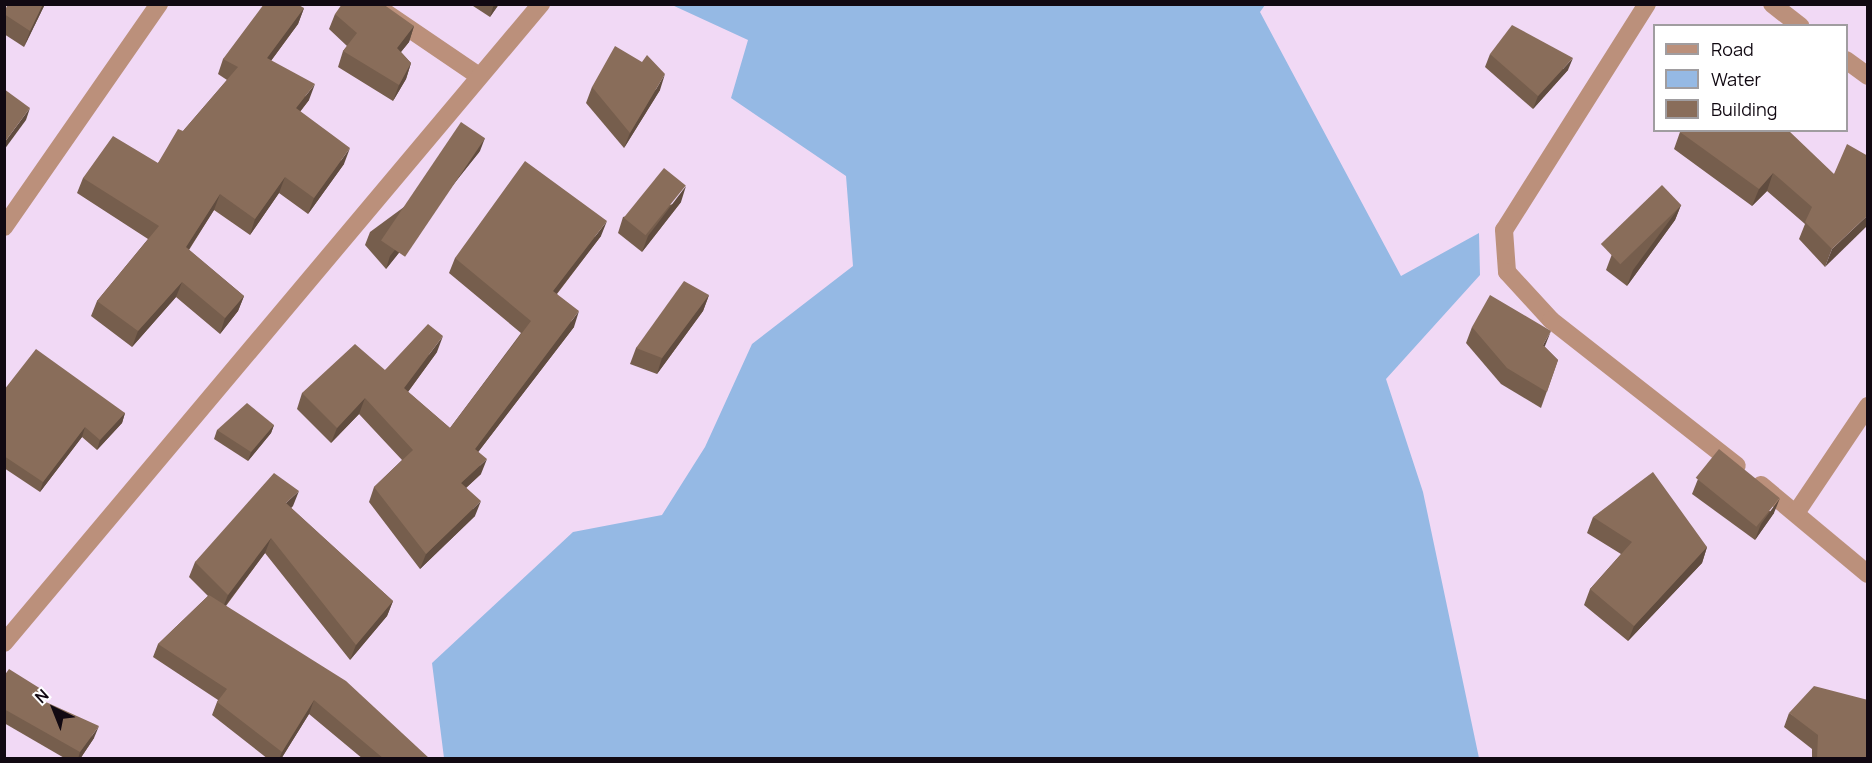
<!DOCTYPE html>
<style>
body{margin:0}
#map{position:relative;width:1872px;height:763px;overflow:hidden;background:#f1d9f5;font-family:Manrope,sans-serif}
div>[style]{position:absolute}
.water>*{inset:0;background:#95b9e4}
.minor>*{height:18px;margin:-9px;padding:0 9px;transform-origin:9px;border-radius:9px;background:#bb907b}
.wall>*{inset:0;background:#765e4d}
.shaded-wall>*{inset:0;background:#604c3f}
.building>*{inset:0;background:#896d5a;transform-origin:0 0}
span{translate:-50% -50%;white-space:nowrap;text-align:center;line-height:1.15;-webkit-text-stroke:4.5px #fff;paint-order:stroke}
.frame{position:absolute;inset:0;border:6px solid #110912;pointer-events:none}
.legend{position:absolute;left:1653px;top:24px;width:195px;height:108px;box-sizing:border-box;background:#fff;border:2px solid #a09da0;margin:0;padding:8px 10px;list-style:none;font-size:18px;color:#110912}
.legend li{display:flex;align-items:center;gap:12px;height:30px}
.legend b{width:30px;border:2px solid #a09da0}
.north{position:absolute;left:24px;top:679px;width:60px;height:60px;-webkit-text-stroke:4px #fff;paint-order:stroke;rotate:317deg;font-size:16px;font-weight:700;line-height:24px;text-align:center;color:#110912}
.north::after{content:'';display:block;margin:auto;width:21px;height:27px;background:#110912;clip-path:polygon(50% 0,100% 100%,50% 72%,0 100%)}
</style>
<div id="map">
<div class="water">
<i style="clip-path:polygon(672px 5px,1265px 5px,1260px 12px,1401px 276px,1479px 233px,1480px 275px,1386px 379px,1423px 492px,1479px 758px,444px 758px,432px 663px,573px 532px,662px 515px,705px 447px,752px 344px,853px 266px,846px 176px,731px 98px,748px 40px)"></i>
</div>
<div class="minor">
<i style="left:373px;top:4px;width:128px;rotate:34.2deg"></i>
<i style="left:1647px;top:4px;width:267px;rotate:122.3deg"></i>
<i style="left:1504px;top:230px;width:42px;rotate:85.9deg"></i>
<i style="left:1507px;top:272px;width:65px;rotate:47.5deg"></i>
<i style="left:1551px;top:320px;width:236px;rotate:38.1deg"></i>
<i style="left:1772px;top:4px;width:36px;rotate:38deg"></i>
<i style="left:1846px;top:60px;width:27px;rotate:36deg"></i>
<i style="left:4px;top:227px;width:272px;rotate:-55.2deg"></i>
<i style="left:1761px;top:485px;width:139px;rotate:39.8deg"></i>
<i style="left:1796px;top:513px;width:129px;rotate:-56.1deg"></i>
<i style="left:4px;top:643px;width:835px;rotate:-49.96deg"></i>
</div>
<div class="wall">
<i style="clip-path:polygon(45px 4px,24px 47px,4px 34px,4px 12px)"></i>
<i style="clip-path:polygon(470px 4px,499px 4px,490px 17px)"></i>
<i style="clip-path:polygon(304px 8px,298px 24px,271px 61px,309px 100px,300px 112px,344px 164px,308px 214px,279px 193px,250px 235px,214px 210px,189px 250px,244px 296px,238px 311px,220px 334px,176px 297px,132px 347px,91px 316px,97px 301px,148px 239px,77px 193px,83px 178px,158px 163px,183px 131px,227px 80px,218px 74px,223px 59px)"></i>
<i style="clip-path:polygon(335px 14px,414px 26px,409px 42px,401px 52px,411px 63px,406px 79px,393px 101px,338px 67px,343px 51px,347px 46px,329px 29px)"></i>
<i style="clip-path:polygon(1490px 54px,1568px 70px,1533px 109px,1485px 67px)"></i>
<i style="clip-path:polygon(592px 87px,660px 90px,624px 148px,586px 103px)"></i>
<i style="clip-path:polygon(1680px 132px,1834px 174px,1868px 156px,1825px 267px,1799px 239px,1805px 224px,1767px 191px,1752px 206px,1674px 149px)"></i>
<i style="clip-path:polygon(480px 151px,386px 269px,365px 245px,370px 232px)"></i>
<i style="clip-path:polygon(681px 202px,642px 252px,618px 233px,623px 217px)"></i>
<i style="clip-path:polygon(1681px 205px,1675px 220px,1627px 286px,1606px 270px,1612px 254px)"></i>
<i style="clip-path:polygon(601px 236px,557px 294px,574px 327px,478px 452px,481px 474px,466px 488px,475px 516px,420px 569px,369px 502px,374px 487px,402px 460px,359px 414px,331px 443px,297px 409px,302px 393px,385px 370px,437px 352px,408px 392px,450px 428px,521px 333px,449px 273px,455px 258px)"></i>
<i style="clip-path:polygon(709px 295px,703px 311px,657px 374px,630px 364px,636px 348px)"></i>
<i style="clip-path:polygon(1472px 327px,1545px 347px,1558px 360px,1541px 408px,1501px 384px,1466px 343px)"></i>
<i style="clip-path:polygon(4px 390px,125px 413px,122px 423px,97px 450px,82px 437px,40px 492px,4px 468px)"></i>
<i style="clip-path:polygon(274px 425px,271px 433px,248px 461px,214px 439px,217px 430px)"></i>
<i style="clip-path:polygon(1698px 479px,1774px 513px,1755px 540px,1692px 494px)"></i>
<i style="clip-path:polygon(293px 506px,291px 508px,393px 601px,387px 616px,350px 660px,265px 553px,226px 606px,430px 759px,363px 759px,309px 714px,281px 759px,268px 759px,212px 715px,217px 702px,218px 700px,153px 657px,158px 644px,208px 596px,189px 577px,195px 562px)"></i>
<i style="clip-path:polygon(1593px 517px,1707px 547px,1702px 563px,1628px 641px,1584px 605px,1590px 589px,1621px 554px,1587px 533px)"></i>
<i style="clip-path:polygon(4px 676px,94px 738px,80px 759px,66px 759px,4px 723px)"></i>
<i style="clip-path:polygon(1789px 713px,1868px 759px,1812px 759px,1812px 749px,1784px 727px)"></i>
</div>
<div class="shaded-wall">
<i style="clip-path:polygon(43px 4px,45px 4px,24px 47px,30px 31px)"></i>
<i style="clip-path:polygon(494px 4px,499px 4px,490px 17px)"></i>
<i style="clip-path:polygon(304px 8px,298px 24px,261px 74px,267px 58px)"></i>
<i style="clip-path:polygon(414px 26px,409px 42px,391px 64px,397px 48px)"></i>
<i style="clip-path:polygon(1573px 58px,1568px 70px,1533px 109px,1538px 96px)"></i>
<i style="clip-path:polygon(411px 63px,406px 79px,393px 101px,399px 85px)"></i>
<i style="clip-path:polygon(665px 74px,660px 90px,624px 148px,630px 133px)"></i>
<i style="clip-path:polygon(315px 84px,309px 100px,290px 124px,296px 108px)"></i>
<i style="clip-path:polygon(30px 108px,26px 120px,4px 150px,4px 143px)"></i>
<i style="clip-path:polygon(485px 138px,480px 151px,386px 269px,390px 256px)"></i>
<i style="clip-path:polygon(350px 148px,344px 164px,308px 214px,314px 198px)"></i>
<i style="clip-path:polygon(1773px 173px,1767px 191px,1752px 206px,1759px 189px)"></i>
<i style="clip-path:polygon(285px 177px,279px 193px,250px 235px,255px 219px)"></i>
<i style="clip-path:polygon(686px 186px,681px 202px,642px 252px,648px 236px)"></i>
<i style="clip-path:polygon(220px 194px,214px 210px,180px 263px,186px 247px)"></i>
<i style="clip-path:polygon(1681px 205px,1675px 220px,1627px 286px,1633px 270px)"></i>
<i style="clip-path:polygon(1868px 215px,1867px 226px,1825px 267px,1832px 249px)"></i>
<i style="clip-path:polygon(607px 221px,601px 236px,547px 306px,553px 291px)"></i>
<i style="clip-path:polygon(182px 282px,176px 297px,132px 347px,138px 331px)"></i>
<i style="clip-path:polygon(709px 295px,703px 311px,657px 374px,662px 358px)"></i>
<i style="clip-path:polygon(244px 296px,238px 311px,220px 334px,225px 318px)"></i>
<i style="clip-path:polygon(579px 311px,574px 327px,469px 464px,475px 449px)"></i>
<i style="clip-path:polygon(1551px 331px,1545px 346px,1537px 361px,1543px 345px)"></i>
<i style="clip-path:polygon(443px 336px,437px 352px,399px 404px,404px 388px)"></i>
<i style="clip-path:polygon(365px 398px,359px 414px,331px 443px,337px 428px)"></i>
<i style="clip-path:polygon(125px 413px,122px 423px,97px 450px,100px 440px)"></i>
<i style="clip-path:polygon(274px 425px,271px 433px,248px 461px,251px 452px)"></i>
<i style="clip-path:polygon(85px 427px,82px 437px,40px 492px,43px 482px)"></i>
<i style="clip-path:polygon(487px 459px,481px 474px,455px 498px,461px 483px)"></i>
<i style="clip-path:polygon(299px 491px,293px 506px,280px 518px,286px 503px)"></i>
<i style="clip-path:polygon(1780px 498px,1774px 513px,1755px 540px,1761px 524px)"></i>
<i style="clip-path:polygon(481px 501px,475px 516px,420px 569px,426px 554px)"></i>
<i style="clip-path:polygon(271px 538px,265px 553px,222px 610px,228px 595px)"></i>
<i style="clip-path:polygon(1707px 547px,1702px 563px,1628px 641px,1634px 626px)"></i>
<i style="clip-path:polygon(393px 601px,387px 616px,350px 660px,356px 645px)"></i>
<i style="clip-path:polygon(314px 700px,309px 714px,281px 759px,279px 759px,282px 752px)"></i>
<i style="clip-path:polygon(99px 726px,94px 738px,80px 759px,78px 759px,80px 752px)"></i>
</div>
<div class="building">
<i style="clip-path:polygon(8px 4px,43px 4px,30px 31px,4px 14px,4px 12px)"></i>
<i style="clip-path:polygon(264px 4px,297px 4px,304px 8px,267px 58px,315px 84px,296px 108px,350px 148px,314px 198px,285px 177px,255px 219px,220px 194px,186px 247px,244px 296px,225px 318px,182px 282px,138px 331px,97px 301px,159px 226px,83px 178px,113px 136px,158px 163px,178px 129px,183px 131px,238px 67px,223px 59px)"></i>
<i style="clip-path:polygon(342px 4px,383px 4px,414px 26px,397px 48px,411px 63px,399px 85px,343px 51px,357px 33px,335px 14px)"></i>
<i style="clip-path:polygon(1512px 25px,1573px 58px,1538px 96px,1490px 54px)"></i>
<i style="clip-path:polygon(615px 46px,642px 62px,647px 55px,665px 74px,630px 133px,592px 87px)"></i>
<i style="clip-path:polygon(4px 89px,30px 108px,4px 143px)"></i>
<i style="left:461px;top:122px;width:29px;height:143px;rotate:34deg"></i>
<i style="clip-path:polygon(1681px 130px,1788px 130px,1834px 174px,1847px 144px,1868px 156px,1868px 215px,1832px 249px,1805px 222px,1812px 207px,1773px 173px,1759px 189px,1680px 132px)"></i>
<i style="clip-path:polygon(525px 161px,607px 221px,553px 291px,579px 311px,475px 449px,487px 459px,461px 483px,481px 501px,426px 554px,374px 487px,413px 450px,365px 398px,337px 428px,302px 393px,355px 344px,385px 370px,428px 324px,443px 336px,404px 388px,450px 428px,531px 321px,455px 258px)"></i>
<i style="left:664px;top:168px;width:28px;height:64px;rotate:39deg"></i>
<i style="left:1662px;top:185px;width:28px;height:85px;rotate:46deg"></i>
<i style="clip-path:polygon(684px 281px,709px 295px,662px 358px,636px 348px)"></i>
<i style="clip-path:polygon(1490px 295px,1551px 331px,1543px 345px,1558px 360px,1547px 392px,1507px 368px,1472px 327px)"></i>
<i style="clip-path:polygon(36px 349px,125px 413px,100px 440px,85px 427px,43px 482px,4px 456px,4px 390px)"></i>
<i style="clip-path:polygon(247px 403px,274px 425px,251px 452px,217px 430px)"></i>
<i style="left:1719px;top:449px;width:78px;height:37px;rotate:39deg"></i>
<i style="clip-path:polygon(1653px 472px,1707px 547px,1634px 626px,1590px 589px,1632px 542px,1593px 517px)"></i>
<i style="clip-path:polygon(274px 473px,299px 491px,286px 503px,393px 601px,356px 645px,271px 538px,228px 595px,195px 562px)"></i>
<i style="clip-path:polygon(209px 595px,346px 681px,430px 759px,384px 759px,314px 700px,282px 752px,217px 702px,227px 689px,158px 644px)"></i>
<i style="clip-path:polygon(9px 669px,41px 689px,37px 698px,99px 726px,80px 752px,4px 709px,4px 676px)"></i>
<i style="clip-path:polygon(1814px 686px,1868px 700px,1868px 759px,1862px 758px,1862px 759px,1817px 759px,1818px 735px,1789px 713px)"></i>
</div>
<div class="frame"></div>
<ul class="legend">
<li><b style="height:8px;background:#bb907b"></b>Road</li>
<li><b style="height:16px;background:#95b9e4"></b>Water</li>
<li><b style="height:16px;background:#896d5a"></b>Building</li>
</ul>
<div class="north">N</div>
</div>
